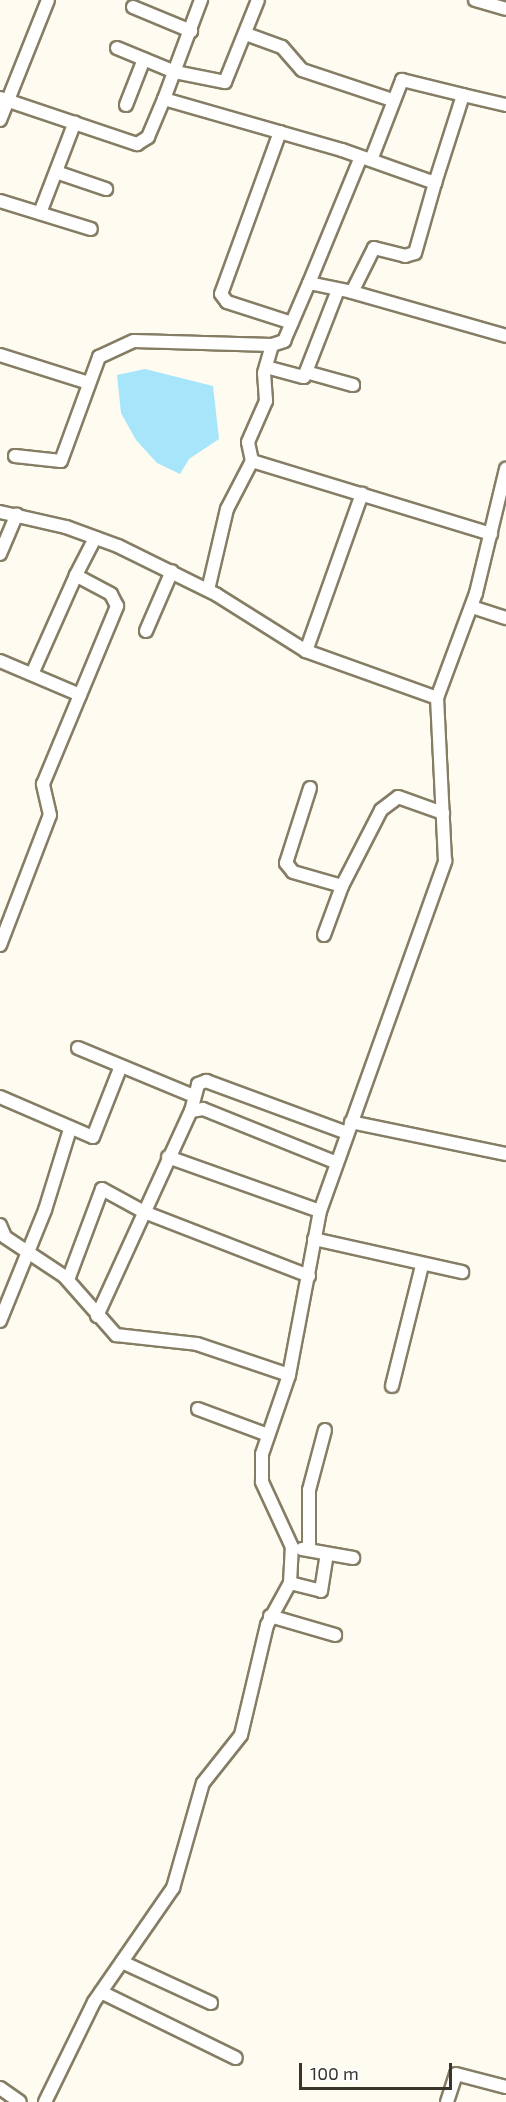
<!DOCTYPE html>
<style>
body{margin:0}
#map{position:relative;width:506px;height:2102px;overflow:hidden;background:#fefbf0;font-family:"Exo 2",sans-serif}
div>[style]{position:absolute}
.water>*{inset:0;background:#a7e5fb}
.roads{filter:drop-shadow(2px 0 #857d64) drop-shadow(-2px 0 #857d64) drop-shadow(0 2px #857d64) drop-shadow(0 -2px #857d64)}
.minor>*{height:12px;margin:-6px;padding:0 6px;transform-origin:6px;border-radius:6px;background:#fff}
span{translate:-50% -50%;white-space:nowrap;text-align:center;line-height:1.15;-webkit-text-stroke:5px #fff;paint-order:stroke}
.scale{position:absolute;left:299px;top:2063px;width:153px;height:27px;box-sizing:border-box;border:3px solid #39352a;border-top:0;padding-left:8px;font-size:18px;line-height:21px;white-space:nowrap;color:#39352a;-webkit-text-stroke:4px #fff;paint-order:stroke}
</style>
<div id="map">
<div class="water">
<i style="clip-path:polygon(145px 369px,213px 386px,219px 439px,189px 459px,180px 474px,157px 463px,136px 440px,121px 413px,117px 375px)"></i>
</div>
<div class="roads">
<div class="minor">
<i style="left:475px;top:0;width:32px;rotate:16deg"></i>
<i style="left:133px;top:7px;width:63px;rotate:22.5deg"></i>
<i style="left:246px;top:34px;width:38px;rotate:20deg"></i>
<i style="left:282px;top:47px;width:30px;rotate:49deg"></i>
<i style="left:302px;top:70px;width:95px;rotate:18.4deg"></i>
<i style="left:117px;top:48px;width:63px;rotate:22.5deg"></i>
<i style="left:175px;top:72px;width:51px;rotate:11.3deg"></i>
<i style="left:225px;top:82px;width:88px;rotate:-68.1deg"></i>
<i style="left:0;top:98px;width:145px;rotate:18.6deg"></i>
<i style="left:137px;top:144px;width:13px;rotate:-32deg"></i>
<i style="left:148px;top:137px;width:41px;rotate:-67.2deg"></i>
<i style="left:164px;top:99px;width:185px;rotate:16deg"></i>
<i style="left:342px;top:150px;width:99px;rotate:19.5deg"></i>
<i style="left:435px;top:183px;width:92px;rotate:-72.3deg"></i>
<i style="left:463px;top:95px;width:44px;rotate:13.1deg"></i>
<i style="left:164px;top:99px;width:106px;rotate:-69.5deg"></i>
<i style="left:126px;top:105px;width:49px;rotate:-68.6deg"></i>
<i style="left:0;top:120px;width:129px;rotate:-68.2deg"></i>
<i style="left:280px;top:132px;width:172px;rotate:110deg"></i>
<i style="left:221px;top:294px;width:10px;rotate:53deg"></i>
<i style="left:227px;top:302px;width:68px;rotate:17.9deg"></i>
<i style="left:371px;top:160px;width:86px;rotate:-68.8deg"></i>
<i style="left:402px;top:80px;width:63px;rotate:13.8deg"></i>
<i style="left:56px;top:172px;width:53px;rotate:18.8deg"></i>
<i style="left:0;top:201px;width:95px;rotate:17.1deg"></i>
<i style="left:40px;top:213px;width:97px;rotate:-69deg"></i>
<i style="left:309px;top:283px;width:136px;rotate:-67.6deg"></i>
<i style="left:352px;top:292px;width:160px;rotate:15.9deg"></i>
<i style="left:0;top:355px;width:93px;rotate:17.5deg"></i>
<i style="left:266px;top:367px;width:39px;rotate:15deg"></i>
<i style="left:304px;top:377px;width:93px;rotate:-68.7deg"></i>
<i style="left:306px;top:372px;width:49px;rotate:15.5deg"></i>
<i style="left:15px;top:456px;width:46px;rotate:6.2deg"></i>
<i style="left:61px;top:461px;width:111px;rotate:-69.9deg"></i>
<i style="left:99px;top:357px;width:38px;rotate:-25deg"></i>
<i style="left:134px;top:341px;width:138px;rotate:1.7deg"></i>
<i style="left:272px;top:345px;width:13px;rotate:-18deg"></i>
<i style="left:284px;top:341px;width:63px;rotate:-66.7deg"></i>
<i style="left:309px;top:283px;width:44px;rotate:11.8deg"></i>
<i style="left:352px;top:292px;width:49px;rotate:-63.4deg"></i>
<i style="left:374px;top:248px;width:32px;rotate:14deg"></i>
<i style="left:405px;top:256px;width:10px;rotate:-17deg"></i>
<i style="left:415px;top:253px;width:73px;rotate:-74.1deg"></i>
<i style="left:252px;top:461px;width:19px;rotate:-102deg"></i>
<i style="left:248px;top:442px;width:45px;rotate:-66.3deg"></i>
<i style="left:266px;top:401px;width:28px;rotate:-94deg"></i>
<i style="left:264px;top:373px;width:29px;rotate:-74deg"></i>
<i style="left:0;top:512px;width:68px;rotate:12.8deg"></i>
<i style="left:66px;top:527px;width:55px;rotate:20.1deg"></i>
<i style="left:118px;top:546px;width:110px;rotate:26.3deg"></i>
<i style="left:217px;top:595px;width:105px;rotate:32.2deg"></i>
<i style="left:306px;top:651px;width:139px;rotate:19.7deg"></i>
<i style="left:0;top:554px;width:43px;rotate:-67deg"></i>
<i style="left:208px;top:590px;width:83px;rotate:-76.8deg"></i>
<i style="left:227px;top:509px;width:54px;rotate:-62.5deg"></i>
<i style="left:252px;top:461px;width:250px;rotate:17deg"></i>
<i style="left:472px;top:607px;width:36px;rotate:18deg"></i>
<i style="left:146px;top:631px;width:65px;rotate:-66.6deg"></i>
<i style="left:306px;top:651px;width:167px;rotate:-70.4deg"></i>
<i style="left:0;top:661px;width:87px;rotate:23deg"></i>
<i style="left:32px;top:674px;width:108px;rotate:-66deg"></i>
<i style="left:310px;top:788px;width:79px;rotate:107.7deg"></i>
<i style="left:286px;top:863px;width:11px;rotate:52deg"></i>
<i style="left:293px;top:872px;width:51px;rotate:15.9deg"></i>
<i style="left:324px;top:935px;width:52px;rotate:-69.8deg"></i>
<i style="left:342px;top:886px;width:85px;rotate:-62.8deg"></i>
<i style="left:381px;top:810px;width:21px;rotate:-37deg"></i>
<i style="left:398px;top:797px;width:48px;rotate:19.6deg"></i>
<i style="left:0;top:945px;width:139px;rotate:-69deg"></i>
<i style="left:50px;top:815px;width:32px;rotate:-103deg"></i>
<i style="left:43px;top:784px;width:193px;rotate:-67.4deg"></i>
<i style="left:117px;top:606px;width:13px;rotate:-117deg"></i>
<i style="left:111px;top:594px;width:40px;rotate:-152deg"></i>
<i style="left:76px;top:575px;width:42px;rotate:-62.8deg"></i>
<i style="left:78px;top:1048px;width:126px;rotate:22.5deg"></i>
<i style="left:0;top:1097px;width:101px;rotate:23.3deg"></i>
<i style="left:93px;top:1137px;width:76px;rotate:-68.5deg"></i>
<i style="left:191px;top:1111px;width:28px;rotate:-75deg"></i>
<i style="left:198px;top:1084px;width:9px;rotate:-21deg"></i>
<i style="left:206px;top:1081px;width:150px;rotate:20.2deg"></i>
<i style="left:351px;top:1122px;width:158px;rotate:11.7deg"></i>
<i style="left:168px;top:1157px;width:161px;rotate:19.6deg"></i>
<i style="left:0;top:1225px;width:13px;rotate:67deg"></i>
<i style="left:5px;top:1237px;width:71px;rotate:33.5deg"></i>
<i style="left:64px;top:1276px;width:79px;rotate:48.6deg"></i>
<i style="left:116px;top:1335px;width:81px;rotate:6.3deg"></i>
<i style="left:197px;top:1344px;width:97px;rotate:18.6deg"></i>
<i style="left:314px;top:1239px;width:152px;rotate:12.6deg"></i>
<i style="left:68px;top:1280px;width:97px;rotate:-69.5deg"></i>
<i style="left:102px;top:1189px;width:48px;rotate:28.7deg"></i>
<i style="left:144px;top:1212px;width:177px;rotate:21.2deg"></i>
<i style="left:97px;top:1316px;width:226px;rotate:-65.4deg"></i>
<i style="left:191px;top:1111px;width:12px;rotate:-9deg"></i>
<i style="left:203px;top:1109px;width:142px;rotate:21.9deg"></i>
<i style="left:0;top:1321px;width:120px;rotate:-67.9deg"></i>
<i style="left:45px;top:1210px;width:85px;rotate:-72.8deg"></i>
<i style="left:392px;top:1386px;width:124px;rotate:-76deg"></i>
<i style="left:198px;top:1409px;width:75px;rotate:20.4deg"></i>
<i style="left:302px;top:1549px;width:52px;rotate:10deg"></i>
<i style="left:309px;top:1550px;width:60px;rotate:-90deg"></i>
<i style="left:309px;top:1490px;width:62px;rotate:-75.1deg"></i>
<i style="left:290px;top:1583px;width:32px;rotate:14deg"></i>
<i style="left:321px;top:1591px;width:37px;rotate:-81deg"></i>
<i style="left:270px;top:1616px;width:68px;rotate:16.3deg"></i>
<i style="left:122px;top:1962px;width:98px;rotate:24.7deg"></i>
<i style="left:101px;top:1992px;width:150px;rotate:26.1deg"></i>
<i style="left:0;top:2088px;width:24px;rotate:35deg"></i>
<i style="left:45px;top:2102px;width:111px;rotate:-63.9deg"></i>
<i style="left:94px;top:2002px;width:139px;rotate:-55.3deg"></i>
<i style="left:173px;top:1888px;width:109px;rotate:-74.1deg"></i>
<i style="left:203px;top:1783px;width:61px;rotate:-51.6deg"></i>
<i style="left:241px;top:1735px;width:113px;rotate:-76.7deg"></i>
<i style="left:267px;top:1625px;width:48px;rotate:-61.3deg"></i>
<i style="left:290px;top:1583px;width:36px;rotate:-87deg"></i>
<i style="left:292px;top:1547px;width:72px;rotate:-114.8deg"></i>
<i style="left:262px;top:1482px;width:28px;rotate:-90deg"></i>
<i style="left:262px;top:1454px;width:83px;rotate:-71.1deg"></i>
<i style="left:289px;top:1375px;width:167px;rotate:-79.3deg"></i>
<i style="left:320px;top:1211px;width:372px;rotate:-70.3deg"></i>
<i style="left:445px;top:861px;width:163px;rotate:-92.8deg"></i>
<i style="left:437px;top:698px;width:112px;rotate:-69.6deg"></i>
<i style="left:476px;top:593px;width:128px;rotate:-76.4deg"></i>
<i style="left:447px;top:2102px;width:29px;rotate:-72deg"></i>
<i style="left:456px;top:2074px;width:52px;rotate:14.6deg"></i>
</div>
</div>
<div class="scale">100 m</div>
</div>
